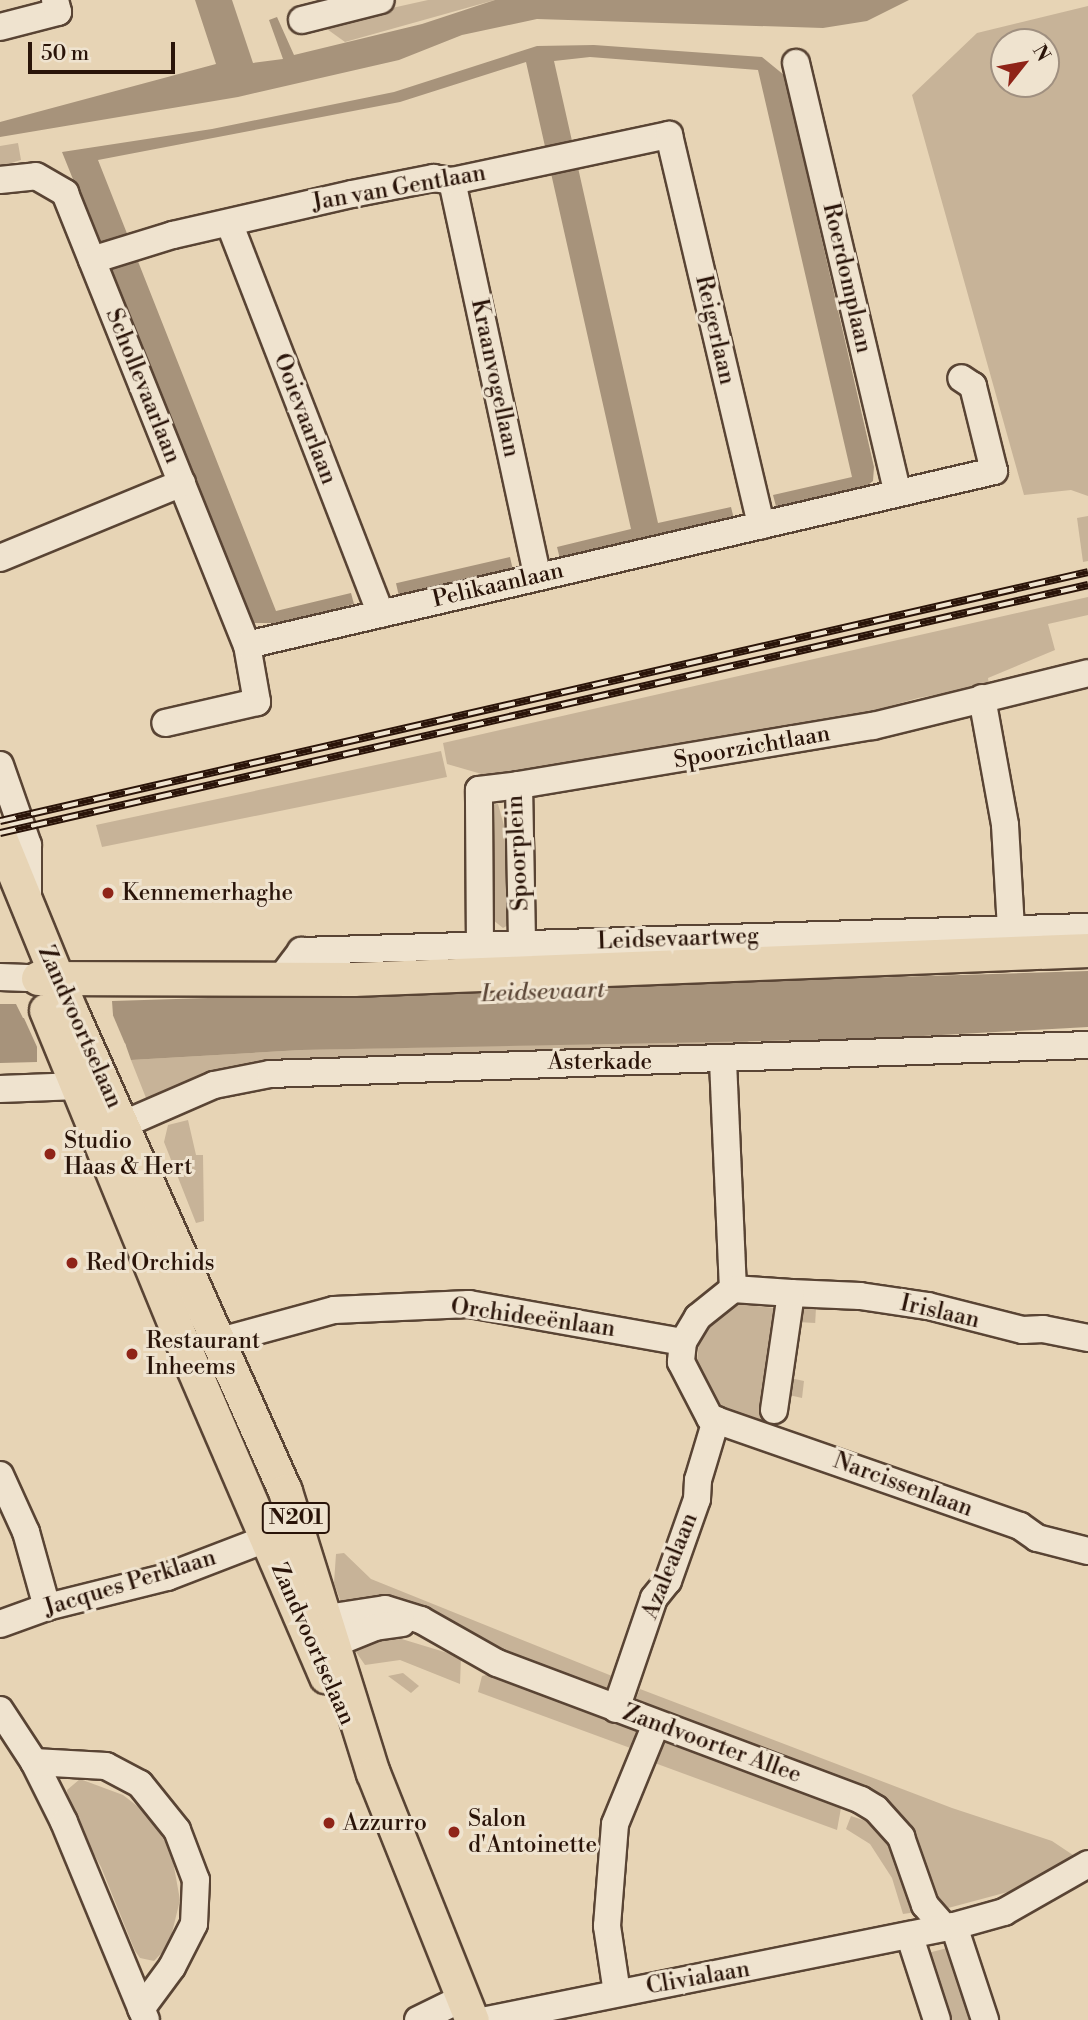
<!DOCTYPE html>
<meta charset="utf-8">
<style>
body{margin:0}
#map{position:relative;width:1088px;height:2020px;overflow:hidden;background:#e7d4b5;font-family:"Libre Bodoni",serif}
div>[style]{position:absolute}
.green>*{inset:0;background:#c7b398;transform-origin:0 0}
.water>*{inset:0;background:#a7937b;transform-origin:0 0}
.pier>*{inset:0;background:#e7d4b5}
.roads{filter:drop-shadow(2px 0 #594434) drop-shadow(-2px 0 #594434) drop-shadow(0 2px #594434) drop-shadow(0 -2px #594434)}
.minor>*{height:26px;margin:-13px;padding:0 13px;transform-origin:13px;border-radius:13px;background:#efe3cf}
.major>*{height:33px;margin:-16.5px;padding:0 16.5px;transform-origin:16.5px;border-radius:16.5px;background:#e7d4b5}
.rail>*{height:8px;margin-top:-4px;transform-origin:0;background:repeating-linear-gradient(90deg,#efe3cf 0 16px,#2a1409 0 32px);box-sizing:border-box;border-block:2px solid #2a1409}
.dots>*{width:19px;height:19px;translate:-50% -50%;box-sizing:border-box;border:4px solid #efe3cf;border-radius:50%}
span{translate:-50% -50%;white-space:nowrap;text-align:center;line-height:1.15;-webkit-text-stroke:6px #efe3cf;paint-order:stroke}
.shield-label span{padding:2px 5px;background:#efe3cf;border:2px solid;border-radius:5px;-webkit-text-stroke-width:0}
.shield-label{font-size:21px;color:#2a1409;font-weight:700}
.street-label{font-size:23px;color:#2a1409}
.poi-label{font-size:23px;color:#2a1409}
.left{translate:0 -50%;text-align:left}
.water-label{font-size:24px;color:#5c4737;font-style:italic}
.north{position:absolute;left:990px;top:28px;width:70px;height:70px;box-sizing:border-box;background:#efe3cf;border:2px solid #a09080;border-radius:50%;rotate:59deg;font-size:19px;font-weight:700;line-height:28px;text-align:center;color:#2a1409}
.north::after{content:'';display:block;margin:auto;width:24px;height:32px;background:#8f2418;clip-path:polygon(50% 0,100% 100%,50% 72%,0 100%)}
.scale{position:absolute;left:28px;top:42px;width:147px;height:32px;box-sizing:border-box;border:4px solid #2a1409;border-top:0;padding-left:9px;font-size:21px;line-height:24px;white-space:nowrap;color:#2a1409;-webkit-text-stroke:5px #efe3cf;paint-order:stroke}
</style>
<div id="map">
<div class="green">
<i style="clip-path:polygon(428px 0,495px 0,345px 42px,320px 24px)"></i>
<i style="clip-path:polygon(evenodd,1088px 6px,1088px 496px,1071px 490px,1024px 495px,912px 95px,977px 33px,1088px 6px,1046px 42px,1046px 84px,1004px 84px,1004px 42px,1046px 42px)"></i>
<i style="clip-path:polygon(18px 143px,21px 160px,8px 164px,8px 173px,0 174px,0 146px)"></i>
<i style="clip-path:polygon(1088px 516px,1088px 561px,1083px 562px,1077px 518px)"></i>
<i style="clip-path:polygon(1088px 597px,1088px 615px,1048px 624px,1055px 650px,988px 678px,989px 685px,918px 698px,817px 727px,492px 777px,447px 764px,443px 743px)"></i>
<i style="clip-path:polygon(441px 751px,447px 777px,102px 847px,96px 825px)"></i>
<i style="clip-path:polygon(498px 804px,508px 840px,510px 924px,503px 928px,493px 920px,488px 813px,489px 805px)"></i>
<i style="clip-path:polygon(751px 1040px,724px 1054px,253px 1064px,148px 1103px,131px 1060px,301px 1050px)"></i>
<i style="clip-path:polygon(188px 1120px,196px 1155px,203px 1155px,204px 1221px,196px 1223px,164px 1142px,168px 1125px)"></i>
<i style="clip-path:polygon(736px 1304px,785px 1309px,765px 1420px,730px 1417px,716px 1403px,697px 1362px,699px 1342px,715px 1318px)"></i>
<i style="left:798px;top:1307px;width:18px;height:15px;rotate:3deg"></i>
<i style="clip-path:polygon(790px 1378px,804px 1381px,802px 1398px,789px 1395px)"></i>
<i style="clip-path:polygon(344px 1553px,371px 1579px,617px 1678px,610px 1693px,508px 1653px,436px 1617px,343px 1608px,334px 1583px,336px 1554px)"></i>
<i style="clip-path:polygon(382px 1633px,461px 1657px,460px 1684px,400px 1660px,365px 1665px,356px 1652px,360px 1638px)"></i>
<i style="clip-path:polygon(403px 1673px,419px 1686px,411px 1693px,388px 1676px)"></i>
<i style="clip-path:polygon(490px 1674px,640px 1730px,633px 1749px,478px 1692px,482px 1676px)"></i>
<i style="clip-path:polygon(640px 1689px,952px 1808px,1052px 1841px,1073px 1855px,1030px 1886px,937px 1911px,921px 1849px,909px 1827px,872px 1790px,636px 1699px)"></i>
<i style="clip-path:polygon(662px 1739px,841px 1808px,837px 1830px,652px 1762px)"></i>
<i style="clip-path:polygon(80px 1779px,123px 1795px,145px 1812px,171px 1850px,180px 1900px,169px 1945px,154px 1961px,140px 1958px,135px 1951px,101px 1867px,69px 1808px,67px 1790px)"></i>
<i style="clip-path:polygon(851px 1816px,872px 1823px,895px 1849px,917px 1912px,903px 1914px,892px 1878px,870px 1844px,846px 1829px)"></i>
<i style="clip-path:polygon(955px 1946px,986px 2020px,950px 2020px,928px 1953px)"></i>
</div>
<div class="water">
<i style="clip-path:polygon(195px 0,232px 0,253px 63px,283px 59px,269px 20px,277px 17px,294px 55px,422px 24px,495px 0,909px 0,867px 21px,823px 28px,537px 19px,462px 35px,399px 60px,238px 97px,0 137px,0 122px,216px 64px)"></i>
<i style="clip-path:polygon(594px 45px,762px 57px,784px 75px,874px 467px,873px 481px,864px 488px,777px 510px,773px 495px,852px 477px,758px 70px,590px 57px,554px 61px,658px 523px,731px 507px,734px 519px,560px 559px,557px 547px,631px 529px,526px 62px,400px 102px,98px 160px,276px 611px,351px 593px,354px 604px,281px 623px,252px 623px,62px 152px,212px 129px,394px 92px,537px 46px)"></i>
<i style="left:510px;top:557px;width:13px;height:117px;rotate:77deg"></i>
<i style="clip-path:polygon(1088px 971px,1088px 1027px,869px 1039px,301px 1050px,131px 1060px,125px 1043px,37px 1046px,37px 1062px,0 1063px,0 1004px,16px 1004px,23px 1018px,113px 1015px,112px 1001px)"></i>
</div>
<div class="pier">
<i style="clip-path:polygon(112px 1013px,126px 1046px,38px 1049px,23px 1016px)"></i>
</div>
<div class="roads">
<div class="minor">
<i style="left:302px;top:20px;width:81px;rotate:-14.2deg"></i>
<i style="left:0;top:27px;width:60px;rotate:-14.5deg"></i>
<i style="left:58px;top:12px;width:12px;rotate:-104deg"></i>
<i style="left:796px;top:63px;width:442px;rotate:76.7deg"></i>
<i style="left:0;top:180px;width:36px;rotate:-6deg"></i>
<i style="left:36px;top:176px;width:34px;rotate:30deg"></i>
<i style="left:65px;top:193px;width:487px;rotate:68.1deg"></i>
<i style="left:247px;top:645px;width:58px;rotate:80deg"></i>
<i style="left:257px;top:702px;width:94px;rotate:167.1deg"></i>
<i style="left:452px;top:181px;width:403px;rotate:77.8deg"></i>
<i style="left:230px;top:225px;width:417px;rotate:68.8deg"></i>
<i style="left:92px;top:260px;width:85px;rotate:-17.2deg"></i>
<i style="left:173px;top:235px;width:184px;rotate:-12.9deg"></i>
<i style="left:352px;top:194px;width:83px;rotate:-11.2deg"></i>
<i style="left:433px;top:178px;width:19px;rotate:9deg"></i>
<i style="left:452px;top:181px;width:222px;rotate:-12deg"></i>
<i style="left:669px;top:135px;width:401px;rotate:76.7deg"></i>
<i style="left:0;top:558px;width:197px;rotate:-22.4deg"></i>
<i style="left:247px;top:645px;width:767px;rotate:-13.11deg"></i>
<i style="left:994px;top:471px;width:88px;rotate:-103.9deg"></i>
<i style="left:973px;top:386px;width:14px;rotate:-146deg"></i>
<i style="left:982px;top:698px;width:129px;rotate:79.7deg"></i>
<i style="left:1005px;top:825px;width:104px;rotate:86.7deg"></i>
<i style="left:0;top:765px;width:85px;rotate:70.7deg"></i>
<i style="left:28px;top:845px;width:53px;rotate:90deg"></i>
<i style="left:519px;top:785px;width:359px;rotate:-9.5deg"></i>
<i style="left:873px;top:726px;width:221px;rotate:-13.8deg"></i>
<i style="left:480px;top:946px;width:156px;rotate:-90.4deg"></i>
<i style="left:479px;top:790px;width:40px;rotate:-7.1deg"></i>
<i style="left:519px;top:785px;width:159px;rotate:88.9deg"></i>
<i style="left:0;top:977px;width:34px;rotate:2deg"></i>
<i style="left:281px;top:978px;width:34px;rotate:-53deg"></i>
<i style="left:301px;top:951px;width:787px;rotate:-1.75deg"></i>
<i style="left:723px;top:1061px;width:228px;rotate:87.5deg"></i>
<i style="left:0;top:1089px;width:79px;rotate:-2.2deg"></i>
<i style="left:122px;top:1125px;width:100px;rotate:-23.5deg"></i>
<i style="left:214px;top:1085px;width:57px;rotate:-11.1deg"></i>
<i style="left:270px;top:1074px;width:819px;rotate:-2.03deg"></i>
<i style="left:791px;top:1293px;width:69px;rotate:2.5deg"></i>
<i style="left:860px;top:1296px;width:69px;rotate:8.4deg"></i>
<i style="left:928px;top:1306px;width:98px;rotate:14.2deg"></i>
<i style="left:1023px;top:1330px;width:20px;rotate:-3deg"></i>
<i style="left:1043px;top:1329px;width:46px;rotate:11.3deg"></i>
<i style="left:220px;top:1341px;width:118px;rotate:-15.2deg"></i>
<i style="left:334px;top:1310px;width:135px;rotate:-2.5deg"></i>
<i style="left:469px;top:1304px;width:217px;rotate:10.1deg"></i>
<i style="left:774px;top:1410px;width:118px;rotate:-81.7deg"></i>
<i style="left:791px;top:1293px;width:58px;rotate:-176.1deg"></i>
<i style="left:733px;top:1289px;width:45px;rotate:141.3deg"></i>
<i style="left:698px;top:1317px;width:29px;rotate:121deg"></i>
<i style="left:683px;top:1342px;width:20px;rotate:96deg"></i>
<i style="left:681px;top:1362px;width:63px;rotate:62.6deg"></i>
<i style="left:710px;top:1418px;width:328px;rotate:19.2deg"></i>
<i style="left:1020px;top:1526px;width:21px;rotate:35deg"></i>
<i style="left:1037px;top:1538px;width:53px;rotate:14.3deg"></i>
<i style="left:0;top:1475px;width:63px;rotate:65.5deg"></i>
<i style="left:26px;top:1532px;width:78px;rotate:74.4deg"></i>
<i style="left:307px;top:1621px;width:79px;rotate:-8.7deg"></i>
<i style="left:385px;top:1609px;width:38px;rotate:17deg"></i>
<i style="left:421px;top:1620px;width:87px;rotate:29.5deg"></i>
<i style="left:497px;top:1663px;width:389px;rotate:20.6deg"></i>
<i style="left:861px;top:1800px;width:17px;rotate:31deg"></i>
<i style="left:876px;top:1809px;width:38px;rotate:48deg"></i>
<i style="left:901px;top:1837px;width:72px;rotate:70.6deg"></i>
<i style="left:925px;top:1905px;width:30px;rotate:49deg"></i>
<i style="left:0;top:1624px;width:50px;rotate:-19.9deg"></i>
<i style="left:47px;top:1607px;width:124px;rotate:-14deg"></i>
<i style="left:167px;top:1577px;width:125px;rotate:-21deg"></i>
<i style="left:316px;top:1651px;width:64px;rotate:-22.1deg"></i>
<i style="left:375px;top:1627px;width:27px;rotate:-8deg"></i>
<i style="left:616px;top:1709px;width:117px;rotate:-71.1deg"></i>
<i style="left:654px;top:1598px;width:22px;rotate:-51deg"></i>
<i style="left:668px;top:1581px;width:87px;rotate:-70.5deg"></i>
<i style="left:697px;top:1499px;width:19px;rotate:-87deg"></i>
<i style="left:698px;top:1480px;width:63px;rotate:-73.3deg"></i>
<i style="left:0;top:1710px;width:62px;rotate:56.8deg"></i>
<i style="left:34px;top:1762px;width:67px;rotate:63.4deg"></i>
<i style="left:64px;top:1822px;width:214px;rotate:67.5deg"></i>
<i style="left:34px;top:1762px;width:72px;rotate:3.2deg"></i>
<i style="left:106px;top:1766px;width:38px;rotate:28deg"></i>
<i style="left:140px;top:1784px;width:59px;rotate:51.2deg"></i>
<i style="left:177px;top:1830px;width:53px;rotate:69.2deg"></i>
<i style="left:196px;top:1880px;width:44px;rotate:92.6deg"></i>
<i style="left:194px;top:1924px;width:48px;rotate:117.1deg"></i>
<i style="left:172px;top:1967px;width:52px;rotate:126.4deg"></i>
<i style="left:954px;top:1926px;width:99px;rotate:71.7deg"></i>
<i style="left:910px;top:1937px;width:87px;rotate:72deg"></i>
<i style="left:617px;top:1993px;width:68px;rotate:-98.5deg"></i>
<i style="left:607px;top:1926px;width:102px;rotate:-85.5deg"></i>
<i style="left:615px;top:1824px;width:108px;rotate:-67.7deg"></i>
<i style="left:418px;top:2020px;width:50px;rotate:-26.1deg"></i>
<i style="left:487px;top:2020px;width:476px;rotate:-11.4deg"></i>
<i style="left:954px;top:1926px;width:52px;rotate:-15.6deg"></i>
<i style="left:1004px;top:1912px;width:97px;rotate:-29.7deg"></i>
</div>
<div class="major">
<i style="left:0;top:838px;width:190px;rotate:67.8deg"></i>
<i style="left:72px;top:1014px;width:522px;rotate:65.94deg"></i>
<i style="left:285px;top:1491px;width:295px;rotate:72.7deg"></i>
<i style="left:373px;top:1773px;width:266px;rotate:68.2deg"></i>
<i style="left:38px;top:978px;width:315px;rotate:0.2deg"></i>
<i style="left:353px;top:979px;width:736px;rotate:-2.26deg"></i>
<i style="left:46px;top:1010px;width:372px;rotate:67.7deg"></i>
<i style="left:187px;top:1354px;width:351px;rotate:66.7deg"></i>
</div>
</div>
<div class="rail">
<i style="left:0;top:821px;width:1116px;rotate:-12.89deg"></i>
<i style="left:0;top:833px;width:1116px;rotate:-12.84deg"></i>
</div>
<div class="dots">
<i style="left:108px;top:893px;background:#8f2418"></i>
<i style="left:50px;top:1154px;background:#8f2418"></i>
<i style="left:72px;top:1263px;background:#8f2418"></i>
<i style="left:132px;top:1354px;background:#8f2418"></i>
<i style="left:329px;top:1823px;background:#8f2418"></i>
<i style="left:454px;top:1832px;background:#8f2418"></i>
</div>
<div class="shield-label">
<span style="left:296px;top:1518px">N201</span>
</div>
<div class="street-label">
<span style="left:399px;top:188px;rotate:-10deg">Jan van Gentlaan</span>
<span style="left:847px;top:278px;rotate:77deg">Roerdomplaan</span>
<span style="left:715px;top:330px;rotate:77deg">Reigerlaan</span>
<span style="left:495px;top:378px;rotate:78deg">Kraanvogellaan</span>
<span style="left:143px;top:386px;rotate:68deg">Schollevaarlaan</span>
<span style="left:305px;top:419px;rotate:69deg">Ooievaarlaan</span>
<span style="left:498px;top:585px;rotate:-13deg">Pelikaanlaan</span>
<span style="left:752px;top:747px;rotate:-10deg">Spoorzichtlaan</span>
<span style="left:518px;top:853px;rotate:-93deg">Spoorplein</span>
<span style="left:678px;top:939px;rotate:-2deg">Leidsevaartweg</span>
<span style="left:80px;top:1027px;rotate:66deg">Zandvoortselaan</span>
<span style="left:600px;top:1062px">Asterkade</span>
<span style="left:940px;top:1312px;rotate:13deg">Irislaan</span>
<span style="left:533px;top:1318px;rotate:8deg">Orchideeënlaan</span>
<span style="left:903px;top:1485px;rotate:20deg">Narcissenlaan</span>
<span style="left:670px;top:1566px;rotate:-68deg">Azalealaan</span>
<span style="left:130px;top:1583px;rotate:-17deg">Jacques Perklaan</span>
<span style="left:313px;top:1644px;rotate:66deg">Zandvoortselaan</span>
<span style="left:712px;top:1744px;rotate:20deg">Zandvoorter Allee</span>
<span style="left:698px;top:1978px;rotate:-10deg">Clivialaan</span>
</div>
<div class="poi-label">
<span class="left" style="left:122px;top:893px">Kennemerhaghe</span>
<span class="left" style="left:64px;top:1154px">Studio<br>Haas &amp; Hert</span>
<span class="left" style="left:86px;top:1263px">Red Orchids</span>
<span class="left" style="left:146px;top:1354px">Restaurant<br>Inheems</span>
<span class="left" style="left:468px;top:1832px">Salon<br>d'Antoinette</span>
<span class="left" style="left:343px;top:1823px">Azzurro</span>
</div>
<div class="water-label">
<span style="left:543px;top:993px;rotate:-2deg">Leidsevaart</span>
</div>
<div class="north">N</div>
<div class="scale">50 m</div>
</div>
